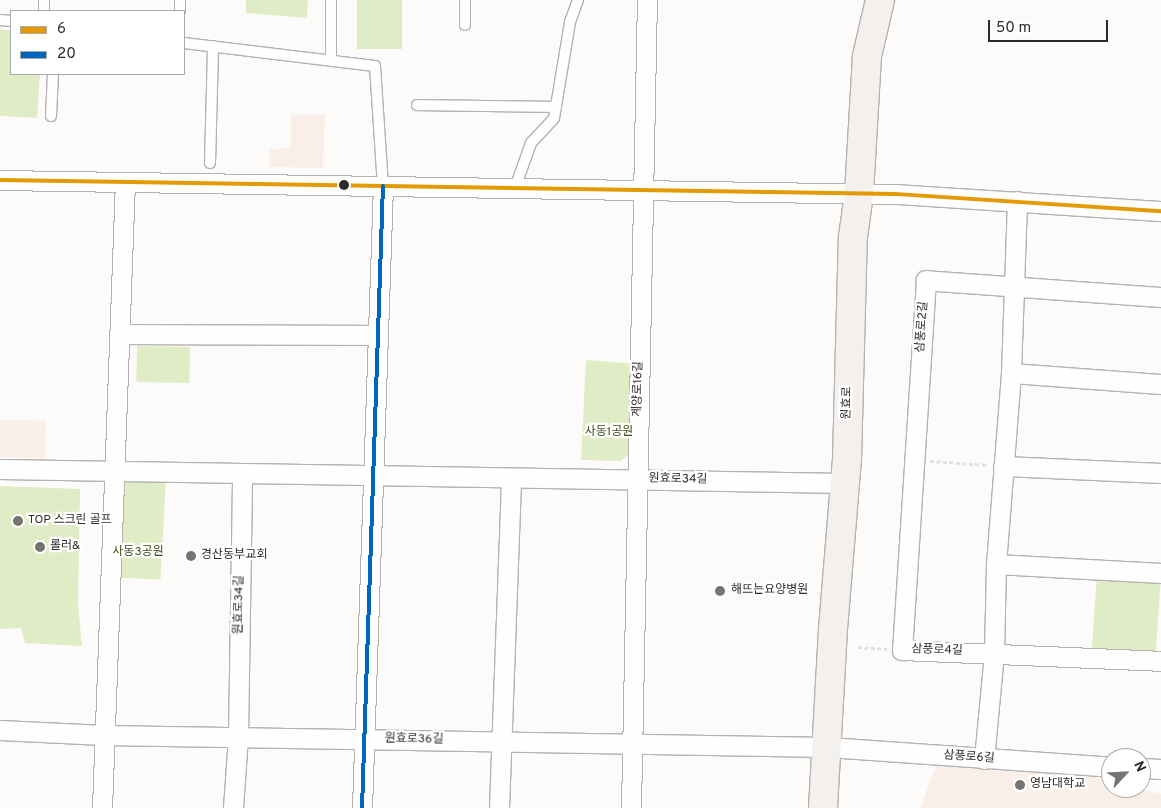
<!DOCTYPE html>
<meta charset="utf-8">
<style>
body{margin:0}
#map{position:relative;width:1161px;height:808px;overflow:hidden;background:#fdfbf9;font-family:Overpass,"Noto Sans KR",sans-serif}
div>[style]{position:absolute}
.built>*{inset:0;background:#f9eee8;transform-origin:0 0}
.green>*{inset:0;background:#dfecc5;transform-origin:0 0}
.path>*{height:3px;margin-top:-1.5px;transform-origin:0;background:repeating-linear-gradient(90deg,#e1e1e0 0 4px,transparent 0 6.5px)}
.roads{filter:drop-shadow(1px 0 #b4b2b0) drop-shadow(-1px 0 #b4b2b0) drop-shadow(0 1px #b4b2b0) drop-shadow(0 -1px #b4b2b0)}
.lane>*{height:10px;margin:-5px;padding:0 5px;transform-origin:5px;border-radius:5px;background:#fffefe}
.street>*{height:19px;margin:-9.5px;padding:0 9.5px;transform-origin:9.5px;border-radius:9.5px;background:#fffefe}
.secondary>*{height:28px;margin:-14px;padding:0 14px;transform-origin:14px;border-radius:14px;background:#f4f0ee}
.bus-1>*{height:4px;margin:-2px;padding:0 2px;transform-origin:2px;border-radius:2px;background:#e39a04}
.bus-2>*{height:4px;margin:-2px;padding:0 2px;transform-origin:2px;border-radius:2px;background:#0065bd}
.dots>*{width:14px;height:14px;translate:-50% -50%;box-sizing:border-box;border:2px solid #fff;border-radius:50%}
span{translate:-50% -50%;white-space:nowrap;text-align:center;line-height:1.15;-webkit-text-stroke:4.5px #fff;paint-order:stroke}
.street-label{font-size:12px;color:#2e2a28}
.park-label{font-size:12px;color:#3c4d17}
.poi-label{font-size:12px;color:#2e2a28}
.left{translate:0 -50%;text-align:left}
.legend{position:absolute;left:10px;top:10px;width:175px;height:65px;box-sizing:border-box;background:#fff;border:1px solid #abaaa9;margin:0;padding:6px 9px;list-style:none;font-size:15px;color:#2e2a28}
.legend li{display:flex;align-items:center;gap:10px;height:25px}
.legend b{width:25px;border:1px solid #abaaa9}
.north{position:absolute;left:1101px;top:748px;width:50px;height:50px;box-sizing:border-box;background:#fff;border:1px solid #abaaa9;border-radius:50%;rotate:65deg;font-size:14px;font-weight:700;line-height:20px;text-align:center;color:#2e2a28}
.north::after{content:'';display:block;margin:auto;width:18px;height:22px;background:#767371;clip-path:polygon(50% 0,100% 100%,50% 72%,0 100%)}
.scale{position:absolute;left:988px;top:20px;width:120px;height:22px;box-sizing:border-box;border:2px solid #2e2a28;border-top:0;padding-left:6px;font-size:15px;line-height:18px;white-space:nowrap;color:#2e2a28;-webkit-text-stroke:4px #fff;paint-order:stroke}
</style>
<div id="map">
<div class="built">
<i style="clip-path:polygon(291px 115px,325px 115px,323px 168px,269px 167px,270px 149px,291px 148px)"></i>
<i style="left:0;top:420px;width:46px;height:37px;rotate:1deg"></i>
<i style="clip-path:polygon(937px 764px,1088px 776px,1111px 781px,1111px 788px,1137px 788px,1161px 794px,1161px 808px,920px 808px)"></i>
</div>
<div class="green">
<i style="clip-path:polygon(246px 0,308px 0,307px 18px,246px 13px)"></i>
<i style="left:357px;top:0;width:45px;height:49px"></i>
<i style="clip-path:polygon(0 30px,11px 30px,11px 74px,40px 74px,37px 118px,0 116px)"></i>
<i style="left:137px;top:346px;width:53px;height:36px;rotate:1deg"></i>
<i style="clip-path:polygon(586px 360px,639px 364px,632px 452px,620px 461px,581px 460px)"></i>
<i style="left:166px;top:475px;width:105px;height:49px;rotate:93deg"></i>
<i style="clip-path:polygon(0 486px,80px 489px,78px 605px,82px 646px,25px 643px,21px 628px,0 629px)"></i>
<i style="left:1097px;top:574px;width:64px;height:79px;rotate:4deg"></i>
</div>
<div class="path">
<i style="left:930px;top:461px;width:58px;rotate:3.9deg"></i>
<i style="left:858px;top:647px;width:29px;rotate:4deg"></i>
</div>
<div class="roads">
<div class="lane">
<i style="left:180px;top:0;width:11px;rotate:90deg"></i>
<i style="left:331px;top:0;width:61px;rotate:90deg"></i>
<i style="left:44px;top:11px;width:11px;rotate:-90deg"></i>
<i style="left:0;top:20px;width:11px;rotate:5deg"></i>
<i style="left:465px;top:25px;width:25px;rotate:-90deg"></i>
<i style="left:184px;top:43px;width:192px;rotate:6.9deg"></i>
<i style="left:375px;top:66px;width:120px;rotate:86.2deg"></i>
<i style="left:417px;top:105px;width:139px;rotate:0.8deg"></i>
<i style="left:51px;top:116px;width:42px;rotate:-87.3deg"></i>
<i style="left:210px;top:163px;width:117px;rotate:-88.5deg"></i>
<i style="left:515px;top:188px;width:48px;rotate:-70.4deg"></i>
<i style="left:531px;top:143px;width:34px;rotate:-47deg"></i>
<i style="left:554px;top:118px;width:97px;rotate:-80.5deg"></i>
<i style="left:570px;top:22px;width:23px;rotate:-70deg"></i>
</div>
<div class="street">
<i style="left:0;top:180px;width:896px;rotate:0.9deg"></i>
<i style="left:896px;top:194px;width:266px;rotate:3.7deg"></i>
<i style="left:1161px;top:297px;width:236px;rotate:-175.9deg"></i>
<i style="left:926px;top:280px;width:371px;rotate:93.7deg"></i>
<i style="left:902px;top:650px;width:259px;rotate:2.4deg"></i>
<i style="left:119px;top:334px;width:259px;rotate:0.2deg"></i>
<i style="left:1011px;top:373px;width:150px;rotate:4.2deg"></i>
<i style="left:1003px;top:466px;width:158px;rotate:2.5deg"></i>
<i style="left:0;top:469px;width:845px;rotate:0.95deg"></i>
<i style="left:996px;top:564px;width:165px;rotate:3.1deg"></i>
<i style="left:0;top:730px;width:104px;rotate:2.8deg"></i>
<i style="left:104px;top:735px;width:724px;rotate:0.95deg"></i>
<i style="left:828px;top:747px;width:284px;rotate:4deg"></i>
<i style="left:984px;top:759px;width:106px;rotate:-84.6deg"></i>
<i style="left:994px;top:653px;width:89px;rotate:-88.7deg"></i>
<i style="left:996px;top:564px;width:192px;rotate:-85.5deg"></i>
<i style="left:1011px;top:373px;width:172px;rotate:-88deg"></i>
<i style="left:1141px;top:768px;width:20px;rotate:3deg"></i>
<i style="left:102px;top:808px;width:626px;rotate:-87.9deg"></i>
<i style="left:233px;top:808px;width:71px;rotate:-86deg"></i>
<i style="left:238px;top:737px;width:264px;rotate:-89.1deg"></i>
<i style="left:362px;top:808px;width:622px;rotate:-88.07deg"></i>
<i style="left:499px;top:808px;width:330px;rotate:-87.9deg"></i>
<i style="left:631px;top:808px;width:808px;rotate:-88.87deg"></i>
</div>
<div class="secondary">
<i style="left:823px;top:808px;width:179px;rotate:-86.8deg"></i>
<i style="left:833px;top:629px;width:170px;rotate:-85.3deg"></i>
<i style="left:847px;top:460px;width:223px;rotate:-88.5deg"></i>
<i style="left:853px;top:237px;width:43px;rotate:-82.1deg"></i>
<i style="left:859px;top:194px;width:138px;rotate:-86.7deg"></i>
<i style="left:867px;top:56px;width:57px;rotate:-76.9deg"></i>
</div>
</div>
<div class="bus-1">
<i style="left:0;top:180px;width:896px;rotate:0.9deg"></i>
<i style="left:896px;top:194px;width:266px;rotate:3.7deg"></i>
</div>
<div class="bus-2">
<i style="left:362px;top:808px;width:622px;rotate:-88.07deg"></i>
</div>
<div class="dots">
<i style="left:344px;top:185px;background:#2e2a28"></i>
<i style="left:18px;top:521px;background:#767371"></i>
<i style="left:40px;top:547px;background:#767371"></i>
<i style="left:191px;top:556px;background:#767371"></i>
<i style="left:720px;top:591px;background:#767371"></i>
<i style="left:1020px;top:785px;background:#767371"></i>
</div>
<div class="street-label">
<span style="left:923px;top:327px;rotate:-86deg">삼풍로2길</span>
<span style="left:639px;top:389px;rotate:-89deg">계양로16길</span>
<span style="left:848px;top:403px;rotate:-88deg">원효로</span>
<span style="left:678px;top:480px;rotate:1deg">원효로34길</span>
<span style="left:240px;top:605px;rotate:-89deg">원효로34길</span>
<span style="left:937px;top:651px;rotate:2deg">삼풍로4길</span>
<span style="left:414px;top:740px;rotate:1deg">원효로36길</span>
<span style="left:969px;top:758px;rotate:4deg">삼풍로6길</span>
</div>
<div class="park-label">
<span style="left:609px;top:433px">사동1공원</span>
<span style="left:138px;top:553px">사동3공원</span>
</div>
<div class="poi-label">
<span class="left" style="left:28px;top:521px">TOP 스크린 골프</span>
<span class="left" style="left:50px;top:547px">롤러&amp;</span>
<span class="left" style="left:201px;top:556px">경산동부교회</span>
<span class="left" style="left:731px;top:591px">해뜨는요양병원</span>
<span class="left" style="left:1030px;top:785px">영남대학교</span>
</div>
<ul class="legend">
<li><b style="height:6px;background:#e39a04"></b>6</li>
<li><b style="height:6px;background:#0065bd"></b>20</li>
</ul>
<div class="north">N</div>
<div class="scale">50 m</div>
</div>
